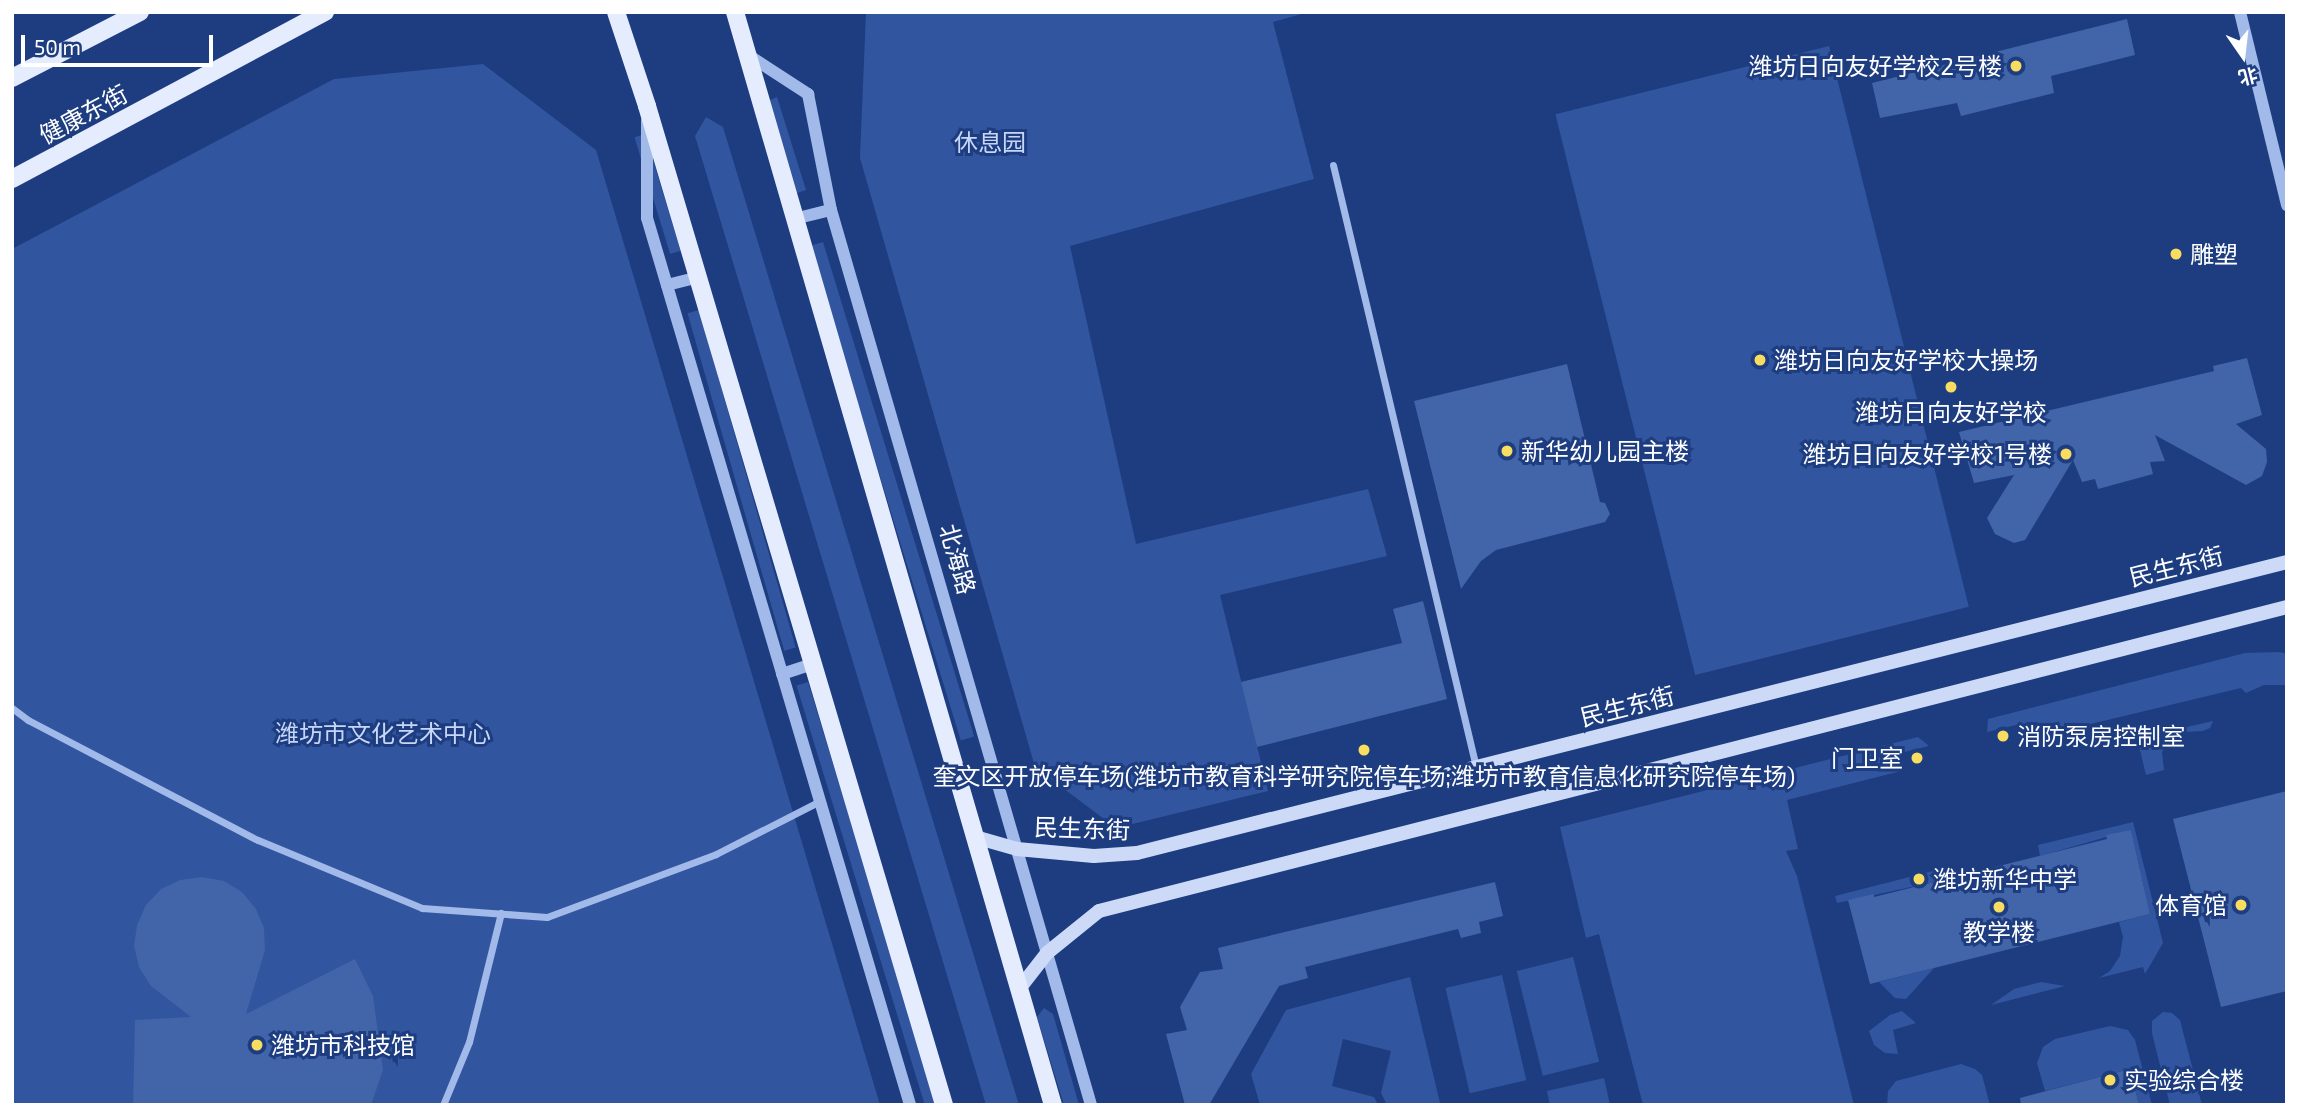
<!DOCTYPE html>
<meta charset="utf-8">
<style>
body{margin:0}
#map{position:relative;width:2299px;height:1117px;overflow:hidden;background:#1d3d80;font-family:"Exo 2","Noto Sans SC",sans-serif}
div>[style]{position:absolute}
.green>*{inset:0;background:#31559f;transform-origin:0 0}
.building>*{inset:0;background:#4264a8}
.minor>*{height:7px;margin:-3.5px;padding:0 3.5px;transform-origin:3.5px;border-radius:3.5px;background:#a2bae9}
.tertiary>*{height:12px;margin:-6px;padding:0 6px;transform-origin:6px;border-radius:6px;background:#a2bae9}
.secondary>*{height:14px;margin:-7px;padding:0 7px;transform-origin:7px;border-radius:7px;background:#cddaf7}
.primary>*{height:18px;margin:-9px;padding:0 9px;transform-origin:9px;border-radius:9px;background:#e5ecfe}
.dots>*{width:19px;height:19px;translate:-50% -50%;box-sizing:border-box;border:4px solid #1d3d80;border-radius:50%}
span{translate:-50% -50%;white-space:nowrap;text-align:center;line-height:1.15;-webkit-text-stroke:6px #1d3d80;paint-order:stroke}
.poi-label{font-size:24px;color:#fff}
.right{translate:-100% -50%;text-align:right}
.left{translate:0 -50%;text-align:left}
.street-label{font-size:24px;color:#fff}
.park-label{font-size:24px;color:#c6d6f7}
.frame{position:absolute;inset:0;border:14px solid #fff;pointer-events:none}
.north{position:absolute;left:2208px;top:21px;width:70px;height:70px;-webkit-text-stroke:5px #1d3d80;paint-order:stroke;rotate:166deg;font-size:19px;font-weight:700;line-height:28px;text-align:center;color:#fff}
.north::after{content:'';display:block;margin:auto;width:24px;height:32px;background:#fff;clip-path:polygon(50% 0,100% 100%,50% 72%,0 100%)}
.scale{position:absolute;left:21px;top:35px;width:192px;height:32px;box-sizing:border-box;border:4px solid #fff;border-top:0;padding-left:9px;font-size:21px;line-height:24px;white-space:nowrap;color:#fff;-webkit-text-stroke:5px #1d3d80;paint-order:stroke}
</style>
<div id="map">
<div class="green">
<i style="clip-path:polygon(866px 12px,1309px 12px,1273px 22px,1314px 179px,1070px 246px,1136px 544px,1368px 489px,1387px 556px,1220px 595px,1268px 791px,1116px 828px,1035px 767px,860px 158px)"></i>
<i style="left:1829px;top:46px;width:578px;height:282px;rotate:76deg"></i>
<i style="clip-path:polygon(483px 64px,596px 150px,880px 1105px,12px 1105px,12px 249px,334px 79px)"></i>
<i style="clip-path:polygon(777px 97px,806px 190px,794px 194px,768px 101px)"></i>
<i style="clip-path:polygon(706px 117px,723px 127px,1019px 1105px,986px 1105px,695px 136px)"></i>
<i style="left:645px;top:134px;width:122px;height:11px;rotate:73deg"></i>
<i style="left:823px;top:242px;width:517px;height:14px;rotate:73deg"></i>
<i style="left:699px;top:310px;width:351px;height:12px;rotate:74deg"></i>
<i style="clip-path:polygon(2280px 652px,2287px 654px,2287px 685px,2264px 685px,2246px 693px,2241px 688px,2020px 741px,2016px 725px,1987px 732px,1988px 719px,2245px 653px)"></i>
<i style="left:808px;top:682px;width:441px;height:12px;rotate:73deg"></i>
<i style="clip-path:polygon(2213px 721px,2210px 728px,2203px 731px,2186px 732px,2171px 738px,2162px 752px,2164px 770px,2146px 775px,2139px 746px,2144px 737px)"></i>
<i style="clip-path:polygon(1918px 737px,1929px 746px,1900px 753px,1905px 770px,1787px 800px,1798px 849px,1786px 851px,1797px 876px,1854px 1105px,1643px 1105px,1599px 934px,1586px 938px,1560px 827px)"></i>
<i style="clip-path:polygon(2133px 822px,2163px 943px,2145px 974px,2143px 967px,2099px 978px,2110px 971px,2120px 956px,2123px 937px,2119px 922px,2150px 914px,2131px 830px,2040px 856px,2038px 845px)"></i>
<i style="clip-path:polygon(1937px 870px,1939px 881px,1837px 903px,1835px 896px)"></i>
<i style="left:1573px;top:957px;width:108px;height:58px;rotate:76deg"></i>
<i style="clip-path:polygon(1934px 968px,1906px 999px,1895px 998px,1879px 982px)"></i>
<i style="left:1502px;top:975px;width:108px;height:58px;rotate:77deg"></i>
<i style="clip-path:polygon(1410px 977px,1440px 1103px,1387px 1105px,1381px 1093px,1391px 1051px,1343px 1039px,1332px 1086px,1374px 1097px,1378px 1105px,1260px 1105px,1251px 1074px,1286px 1010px)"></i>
<i style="clip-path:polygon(2041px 982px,2065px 986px,1991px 1005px,2014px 989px)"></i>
<i style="clip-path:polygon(1044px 1008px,1053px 1014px,1079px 1105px,1064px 1105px,1037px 1017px)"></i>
<i style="clip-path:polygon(1902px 1011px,1916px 1023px,1893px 1030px,1898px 1054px,1885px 1053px,1874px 1045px,1869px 1031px,1890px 1015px)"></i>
<i style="clip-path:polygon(2163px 1012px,2172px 1013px,2180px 1020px,2202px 1105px,2170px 1105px,2152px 1033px,2152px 1021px)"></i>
<i style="clip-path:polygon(2110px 1026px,2128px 1030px,2135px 1040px,2152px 1105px,2139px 1105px,2130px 1069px,2045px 1091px,2037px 1063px,2043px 1047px,2055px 1039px)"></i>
<i style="clip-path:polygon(1961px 1064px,1975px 1069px,1982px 1075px,1990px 1105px,1887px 1105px,1888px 1091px,1896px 1081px)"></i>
<i style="clip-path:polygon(1604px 1078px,1610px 1105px,1550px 1105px,1547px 1091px)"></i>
</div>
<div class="building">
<i style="clip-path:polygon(2127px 19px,2135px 55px,2051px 76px,2054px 93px,1961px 116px,1957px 103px,1880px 118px,1872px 83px)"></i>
<i style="clip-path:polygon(2247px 358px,2262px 415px,2236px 424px,2266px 449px,2267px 462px,2262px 476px,2246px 485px,2155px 435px,2165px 461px,2150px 462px,2153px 474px,2098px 489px,2095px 479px,2082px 482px,2073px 460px,2025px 540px,2014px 543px,1995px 534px,1987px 518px,2014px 475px,1974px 483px,1959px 432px,2214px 371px,2213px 366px)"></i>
<i style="clip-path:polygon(1567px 364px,1600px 502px,1605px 503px,1610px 514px,1605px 522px,1496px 550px,1481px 561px,1461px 589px,1414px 401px)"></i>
<i style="clip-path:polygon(1423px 601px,1447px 699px,1257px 747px,1241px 682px,1402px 643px,1393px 609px)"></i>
<i style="clip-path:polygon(2287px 791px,2287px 991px,2221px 1007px,2173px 819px)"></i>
<i style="clip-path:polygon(2131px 830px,2150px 914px,1870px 984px,1848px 900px,1874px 894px,1874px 897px,2107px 839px,2106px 835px)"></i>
<i style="clip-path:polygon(202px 877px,224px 881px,242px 892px,256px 909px,264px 928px,265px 950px,246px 1014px,355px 959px,373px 996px,383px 1070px,371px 1105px,133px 1105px,135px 1020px,191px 1017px,151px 986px,139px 967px,134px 946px,137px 925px,146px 905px,161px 889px,180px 880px)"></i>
<i style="clip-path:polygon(1495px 882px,1503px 916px,1479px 922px,1481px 933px,1461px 938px,1458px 929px,1305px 967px,1308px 978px,1279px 986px,1209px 1105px,1185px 1105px,1166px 1034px,1187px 1030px,1180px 1007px,1200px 972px,1223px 969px,1218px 948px)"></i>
<i style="clip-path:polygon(2130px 1069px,2139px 1105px,2021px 1105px,2020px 1098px)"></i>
</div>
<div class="minor">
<i style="left:1333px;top:165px;width:619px;rotate:76.64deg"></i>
<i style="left:12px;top:708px;width:20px;rotate:37deg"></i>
<i style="left:28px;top:720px;width:259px;rotate:27.6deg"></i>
<i style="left:258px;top:840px;width:178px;rotate:22.5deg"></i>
<i style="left:422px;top:908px;width:125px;rotate:4.1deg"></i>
<i style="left:547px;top:917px;width:180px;rotate:-20.4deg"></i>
<i style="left:716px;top:854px;width:117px;rotate:-27deg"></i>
<i style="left:443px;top:1105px;width:68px;rotate:-67.6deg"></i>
<i style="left:469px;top:1042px;width:133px;rotate:-76.1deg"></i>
</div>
<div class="tertiary">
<i style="left:2240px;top:12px;width:199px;rotate:76.3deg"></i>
<i style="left:748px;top:55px;width:72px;rotate:33deg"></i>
<i style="left:808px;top:94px;width:118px;rotate:78.8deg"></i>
<i style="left:831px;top:210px;width:932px;rotate:73.8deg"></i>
<i style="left:647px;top:121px;width:97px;rotate:90deg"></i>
<i style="left:647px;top:218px;width:925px;rotate:73.48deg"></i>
<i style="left:794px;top:219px;width:38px;rotate:-14deg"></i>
<i style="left:667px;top:285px;width:32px;rotate:-14deg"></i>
<i style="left:782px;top:674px;width:33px;rotate:-18deg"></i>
</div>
<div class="secondary">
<i style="left:975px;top:837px;width:44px;rotate:15.9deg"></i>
<i style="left:1017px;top:849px;width:77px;rotate:5.2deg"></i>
<i style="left:1094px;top:856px;width:43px;rotate:-4deg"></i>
<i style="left:1137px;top:853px;width:1186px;rotate:-14.2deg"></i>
<i style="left:1019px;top:989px;width:46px;rotate:-52.1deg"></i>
<i style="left:1047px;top:953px;width:67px;rotate:-38.9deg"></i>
<i style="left:1099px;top:911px;width:1226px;rotate:-14.35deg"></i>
</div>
<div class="primary">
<i style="left:616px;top:12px;width:99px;rotate:71.7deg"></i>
<i style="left:647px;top:106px;width:1042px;rotate:73.44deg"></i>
<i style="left:735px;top:12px;width:1138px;rotate:73.78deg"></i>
<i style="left:12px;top:78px;width:144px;rotate:-27.3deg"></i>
<i style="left:12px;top:179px;width:355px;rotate:-28.1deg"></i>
</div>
<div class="dots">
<i style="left:2016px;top:66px;background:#f8dd60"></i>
<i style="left:2176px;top:254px;background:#f8dd60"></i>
<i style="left:1760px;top:360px;background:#f8dd60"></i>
<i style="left:1951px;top:387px;background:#f8dd60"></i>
<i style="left:1507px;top:451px;background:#f8dd60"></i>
<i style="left:2066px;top:454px;background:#f8dd60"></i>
<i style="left:2003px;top:736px;background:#f8dd60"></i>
<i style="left:1364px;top:750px;background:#f8dd60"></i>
<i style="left:1917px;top:758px;background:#f8dd60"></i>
<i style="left:1919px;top:879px;background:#f8dd60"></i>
<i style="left:2241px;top:905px;background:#f8dd60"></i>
<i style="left:1999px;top:907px;background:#f8dd60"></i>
<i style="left:257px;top:1045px;background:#f8dd60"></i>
<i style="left:2110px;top:1080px;background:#f8dd60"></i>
</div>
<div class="poi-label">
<span class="right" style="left:2002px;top:66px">潍坊日向友好学校2号楼</span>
<span class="left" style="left:2190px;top:254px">雕塑</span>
<span class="left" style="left:1774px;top:360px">潍坊日向友好学校大操场</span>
<span style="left:1951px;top:412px">潍坊日向友好学校</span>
<span class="left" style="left:1521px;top:451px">新华幼儿园主楼</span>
<span class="right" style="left:2052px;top:454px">潍坊日向友好学校1号楼</span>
<span class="left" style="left:2017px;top:736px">消防泵房控制室</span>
<span class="right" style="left:1903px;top:758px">门卫室</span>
<span style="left:1364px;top:776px">奎文区开放停车场(潍坊市教育科学研究院停车场;潍坊市教育信息化研究院停车场)</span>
<span class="left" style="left:1933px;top:879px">潍坊新华中学</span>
<span class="right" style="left:2227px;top:905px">体育馆</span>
<span style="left:1999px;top:932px">教学楼</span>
<span class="left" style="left:271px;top:1045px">潍坊市科技馆</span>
<span class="left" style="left:2124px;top:1080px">实验综合楼</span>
</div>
<div class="street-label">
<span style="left:83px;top:114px;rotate:-28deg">健康东街</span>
<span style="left:958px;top:559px;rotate:74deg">北海路</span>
<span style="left:2176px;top:566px;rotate:-14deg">民生东街</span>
<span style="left:1627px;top:706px;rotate:-14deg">民生东街</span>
<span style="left:1082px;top:828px;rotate:2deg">民生东街</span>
</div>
<div class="park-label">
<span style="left:990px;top:142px">休息园</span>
<span style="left:383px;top:733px">潍坊市文化艺术中心</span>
</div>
<div class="frame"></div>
<div class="north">北</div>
<div class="scale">50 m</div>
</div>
